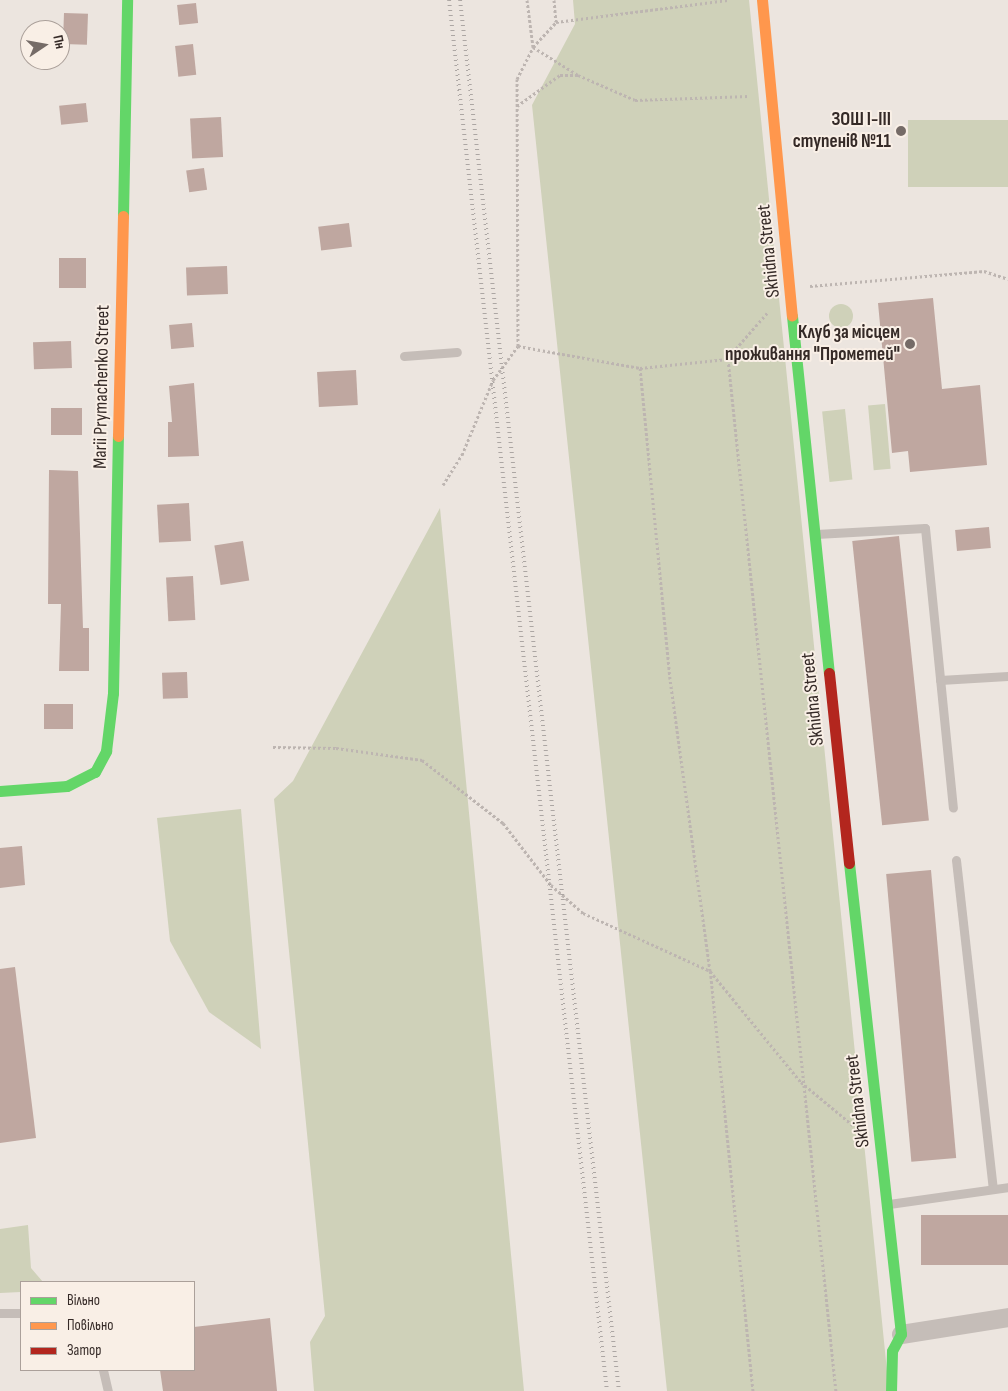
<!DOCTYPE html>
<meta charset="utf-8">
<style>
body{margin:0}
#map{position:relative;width:1008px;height:1391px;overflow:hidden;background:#ece5df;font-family:"Sofia Sans Condensed",sans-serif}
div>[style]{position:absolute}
.green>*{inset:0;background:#cfd1b9;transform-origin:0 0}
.round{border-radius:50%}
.building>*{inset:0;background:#bfa7a0;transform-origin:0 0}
.path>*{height:3px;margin-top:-1.5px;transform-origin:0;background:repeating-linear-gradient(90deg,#bdb5b1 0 2.5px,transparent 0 5px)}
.lane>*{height:9px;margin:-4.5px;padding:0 4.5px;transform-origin:4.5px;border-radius:4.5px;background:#c5bdb8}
.street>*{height:19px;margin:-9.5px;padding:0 9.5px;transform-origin:9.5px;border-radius:9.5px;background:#c5bdb8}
.fast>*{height:11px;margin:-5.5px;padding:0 5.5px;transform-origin:5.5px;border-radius:5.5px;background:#63d668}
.slow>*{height:11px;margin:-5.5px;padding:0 5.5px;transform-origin:5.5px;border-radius:5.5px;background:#ff974d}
.jam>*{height:11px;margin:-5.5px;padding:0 5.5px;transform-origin:5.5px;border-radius:5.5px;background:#b3261e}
.rail>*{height:4px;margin-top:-2px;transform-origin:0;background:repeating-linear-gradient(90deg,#aca6a3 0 1px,transparent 0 5px)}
.dots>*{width:14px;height:14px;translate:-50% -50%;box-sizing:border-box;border:2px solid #f9efe6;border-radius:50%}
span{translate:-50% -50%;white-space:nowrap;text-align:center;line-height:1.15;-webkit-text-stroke:4px #f9efe6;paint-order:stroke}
.poi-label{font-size:19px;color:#352a27;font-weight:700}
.right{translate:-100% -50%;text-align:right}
.street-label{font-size:19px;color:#352a27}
.legend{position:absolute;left:20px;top:1281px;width:175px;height:90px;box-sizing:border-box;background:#f9efe6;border:1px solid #aba09a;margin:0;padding:6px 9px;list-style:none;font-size:15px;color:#352a27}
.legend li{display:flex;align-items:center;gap:10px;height:25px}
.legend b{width:25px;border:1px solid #aba09a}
.north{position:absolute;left:20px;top:20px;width:50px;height:50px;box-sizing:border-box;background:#f9efe6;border:1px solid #aba09a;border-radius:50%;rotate:78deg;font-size:14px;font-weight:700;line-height:20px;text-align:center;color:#352a27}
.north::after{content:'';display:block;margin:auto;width:18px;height:22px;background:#756b67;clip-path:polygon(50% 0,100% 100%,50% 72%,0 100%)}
</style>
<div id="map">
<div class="green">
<i style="clip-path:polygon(573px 0,749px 0,889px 1391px,667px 1391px,532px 105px,575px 24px)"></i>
<i style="left:1008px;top:120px;width:67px;height:100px;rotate:90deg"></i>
<i class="round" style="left:829px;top:304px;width:24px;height:24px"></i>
<i style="left:885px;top:404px;width:65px;height:17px;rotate:85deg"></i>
<i style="left:845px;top:409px;width:71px;height:23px;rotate:84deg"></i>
<i style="clip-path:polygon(440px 508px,524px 1391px,314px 1391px,310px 1342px,325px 1316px,274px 799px,293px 781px)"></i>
<i style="clip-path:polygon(241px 809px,261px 1049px,209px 1012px,170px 941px,157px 818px)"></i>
<i style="clip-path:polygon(28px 1225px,31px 1268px,43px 1282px,21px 1282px,21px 1292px,0 1293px,0 1229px)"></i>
</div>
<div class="building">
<i style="left:196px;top:3px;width:20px;height:19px;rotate:84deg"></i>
<i style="left:64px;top:13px;width:24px;height:31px;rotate:2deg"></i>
<i style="left:193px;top:44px;width:31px;height:18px;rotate:84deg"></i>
<i style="left:86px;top:103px;width:19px;height:27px;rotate:84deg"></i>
<i style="left:221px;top:117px;width:40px;height:31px;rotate:87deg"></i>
<i style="left:204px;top:168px;width:22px;height:18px;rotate:82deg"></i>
<i style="left:349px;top:223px;width:24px;height:31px;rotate:83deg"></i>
<i style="left:59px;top:258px;width:27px;height:30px"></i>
<i style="left:227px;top:266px;width:28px;height:41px;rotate:88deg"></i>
<i style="clip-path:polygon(933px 298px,942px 389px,980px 385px,987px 465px,910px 472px,908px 451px,892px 453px,878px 303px)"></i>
<i style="left:192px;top:323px;width:24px;height:23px;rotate:85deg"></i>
<i style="left:71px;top:341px;width:27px;height:38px;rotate:88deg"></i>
<i style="left:356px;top:370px;width:35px;height:39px;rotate:87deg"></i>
<i style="clip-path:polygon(194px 383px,199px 456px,168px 457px,168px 422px,172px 422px,169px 386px)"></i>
<i style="left:51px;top:408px;width:31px;height:27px"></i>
<i style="clip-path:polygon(49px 470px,78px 471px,83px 628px,89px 628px,89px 671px,59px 671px,61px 604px,48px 604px)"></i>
<i style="left:189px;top:503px;width:38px;height:32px;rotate:87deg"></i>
<i style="left:989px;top:527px;width:21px;height:34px;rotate:85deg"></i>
<i style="left:899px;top:536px;width:286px;height:47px;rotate:84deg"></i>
<i style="left:243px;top:541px;width:40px;height:29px;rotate:81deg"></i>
<i style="left:193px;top:576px;width:44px;height:27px;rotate:87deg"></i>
<i style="left:187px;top:672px;width:26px;height:25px;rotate:88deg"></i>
<i style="left:44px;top:704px;width:29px;height:25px"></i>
<i style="clip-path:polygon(22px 846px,25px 885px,0 888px,0 848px)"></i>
<i style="left:931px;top:870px;width:289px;height:45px;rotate:85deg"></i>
<i style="clip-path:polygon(15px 967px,36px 1138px,0 1143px,0 969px)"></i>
<i style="left:1008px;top:1215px;width:50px;height:87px;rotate:90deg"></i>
<i style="clip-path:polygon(270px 1318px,277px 1391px,163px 1391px,160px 1370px,194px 1370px,194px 1327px)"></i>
</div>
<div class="path">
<i style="left:527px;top:0;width:47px;rotate:82.7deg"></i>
<i style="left:533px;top:47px;width:53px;rotate:31.9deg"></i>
<i style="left:578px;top:75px;width:62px;rotate:23.7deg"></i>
<i style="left:635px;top:100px;width:114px;rotate:-2deg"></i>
<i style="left:554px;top:0;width:22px;rotate:85deg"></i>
<i style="left:517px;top:106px;width:53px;rotate:-35.8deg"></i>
<i style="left:560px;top:75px;width:18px"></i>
<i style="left:810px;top:286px;width:175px;rotate:-4.9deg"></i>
<i style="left:984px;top:271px;width:25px;rotate:18deg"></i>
<i style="left:518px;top:346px;width:124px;rotate:10.2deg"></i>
<i style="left:726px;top:360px;width:64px;rotate:-48.8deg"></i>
<i style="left:443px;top:485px;width:36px;rotate:-58deg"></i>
<i style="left:462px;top:455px;width:81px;rotate:-67.5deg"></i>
<i style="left:493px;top:380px;width:42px;rotate:-53.7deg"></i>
<i style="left:518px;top:346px;width:267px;rotate:-90.2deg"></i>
<i style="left:517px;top:79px;width:36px;rotate:-63deg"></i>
<i style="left:533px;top:47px;width:34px;rotate:-47deg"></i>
<i style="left:556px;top:22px;width:173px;rotate:-7.3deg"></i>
<i style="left:273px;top:747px;width:63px;rotate:0.9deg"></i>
<i style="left:336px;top:748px;width:87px;rotate:7.9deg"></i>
<i style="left:422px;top:760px;width:103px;rotate:37.9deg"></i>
<i style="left:503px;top:823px;width:78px;rotate:52.3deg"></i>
<i style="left:551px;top:885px;width:43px;rotate:41.2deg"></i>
<i style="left:583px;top:913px;width:140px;rotate:24.5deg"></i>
<i style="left:710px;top:971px;width:144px;rotate:50.7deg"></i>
<i style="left:801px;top:1082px;width:70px;rotate:39.8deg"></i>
<i style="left:753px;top:1391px;width:422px;rotate:-95.8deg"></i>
<i style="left:710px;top:971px;width:295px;rotate:-97.8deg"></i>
<i style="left:670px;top:679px;width:312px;rotate:-95.5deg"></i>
<i style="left:640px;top:368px;width:88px;rotate:-5.8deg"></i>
<i style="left:728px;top:359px;width:1038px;rotate:84.03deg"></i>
</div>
<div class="lane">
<i style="left:404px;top:356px;width:53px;rotate:-4.3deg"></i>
<i style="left:816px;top:534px;width:109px;rotate:-3.2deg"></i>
<i style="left:925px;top:528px;width:281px;rotate:84.3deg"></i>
<i style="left:940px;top:680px;width:68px;rotate:-3.4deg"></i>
<i style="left:956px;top:860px;width:330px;rotate:83.6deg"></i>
<i style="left:889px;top:1204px;width:120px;rotate:-8.1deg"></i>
<i style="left:0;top:1313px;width:21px"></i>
<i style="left:103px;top:1370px;width:22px;rotate:77deg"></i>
</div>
<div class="street">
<i style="left:901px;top:1334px;width:108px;rotate:-9deg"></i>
</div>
<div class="fast">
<i style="left:123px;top:216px;width:216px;rotate:-88.9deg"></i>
<i style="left:792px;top:316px;width:359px;rotate:84.1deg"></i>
<i style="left:0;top:791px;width:67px;rotate:-4.3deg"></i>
<i style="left:67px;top:786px;width:31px;rotate:-27deg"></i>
<i style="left:95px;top:772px;width:24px;rotate:-62deg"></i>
<i style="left:106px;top:751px;width:58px;rotate:-83.1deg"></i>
<i style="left:113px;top:693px;width:257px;rotate:-88.9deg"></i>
<i style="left:849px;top:863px;width:474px;rotate:83.7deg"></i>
<i style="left:901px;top:1334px;width:19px;rotate:118deg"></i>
<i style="left:892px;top:1351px;width:40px;rotate:91.4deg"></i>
</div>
<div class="slow">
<i style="left:762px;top:0;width:317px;rotate:84.6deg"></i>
<i style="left:118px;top:436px;width:220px;rotate:-88.7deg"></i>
</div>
<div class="jam">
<i style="left:829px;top:673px;width:191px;rotate:84deg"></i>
</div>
<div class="rail">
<i style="left:449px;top:0;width:1400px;rotate:83.52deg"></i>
<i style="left:460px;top:0;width:1400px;rotate:83.48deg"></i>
</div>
<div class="dots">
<i style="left:901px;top:131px;background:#756b67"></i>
<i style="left:910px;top:344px;background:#756b67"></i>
</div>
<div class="poi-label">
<span class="right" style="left:891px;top:131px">ЗОШ І-ІІІ<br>ступенів №11</span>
<span class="right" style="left:900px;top:344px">Клуб за місцем<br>проживання "Прометей"</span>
</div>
<div class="street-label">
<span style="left:769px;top:251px;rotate:-96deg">Skhidna Street</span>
<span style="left:102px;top:387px;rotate:-89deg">Marii Prymachenko Street</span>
<span style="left:813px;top:699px;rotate:-96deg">Skhidna Street</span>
<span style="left:858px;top:1101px;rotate:-97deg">Skhidna Street</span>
</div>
<ul class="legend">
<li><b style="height:6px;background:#63d668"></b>Вільно</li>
<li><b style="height:6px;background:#ff974d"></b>Повільно</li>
<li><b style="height:6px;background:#b3261e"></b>Затор</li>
</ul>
<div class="north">Пн</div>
</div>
